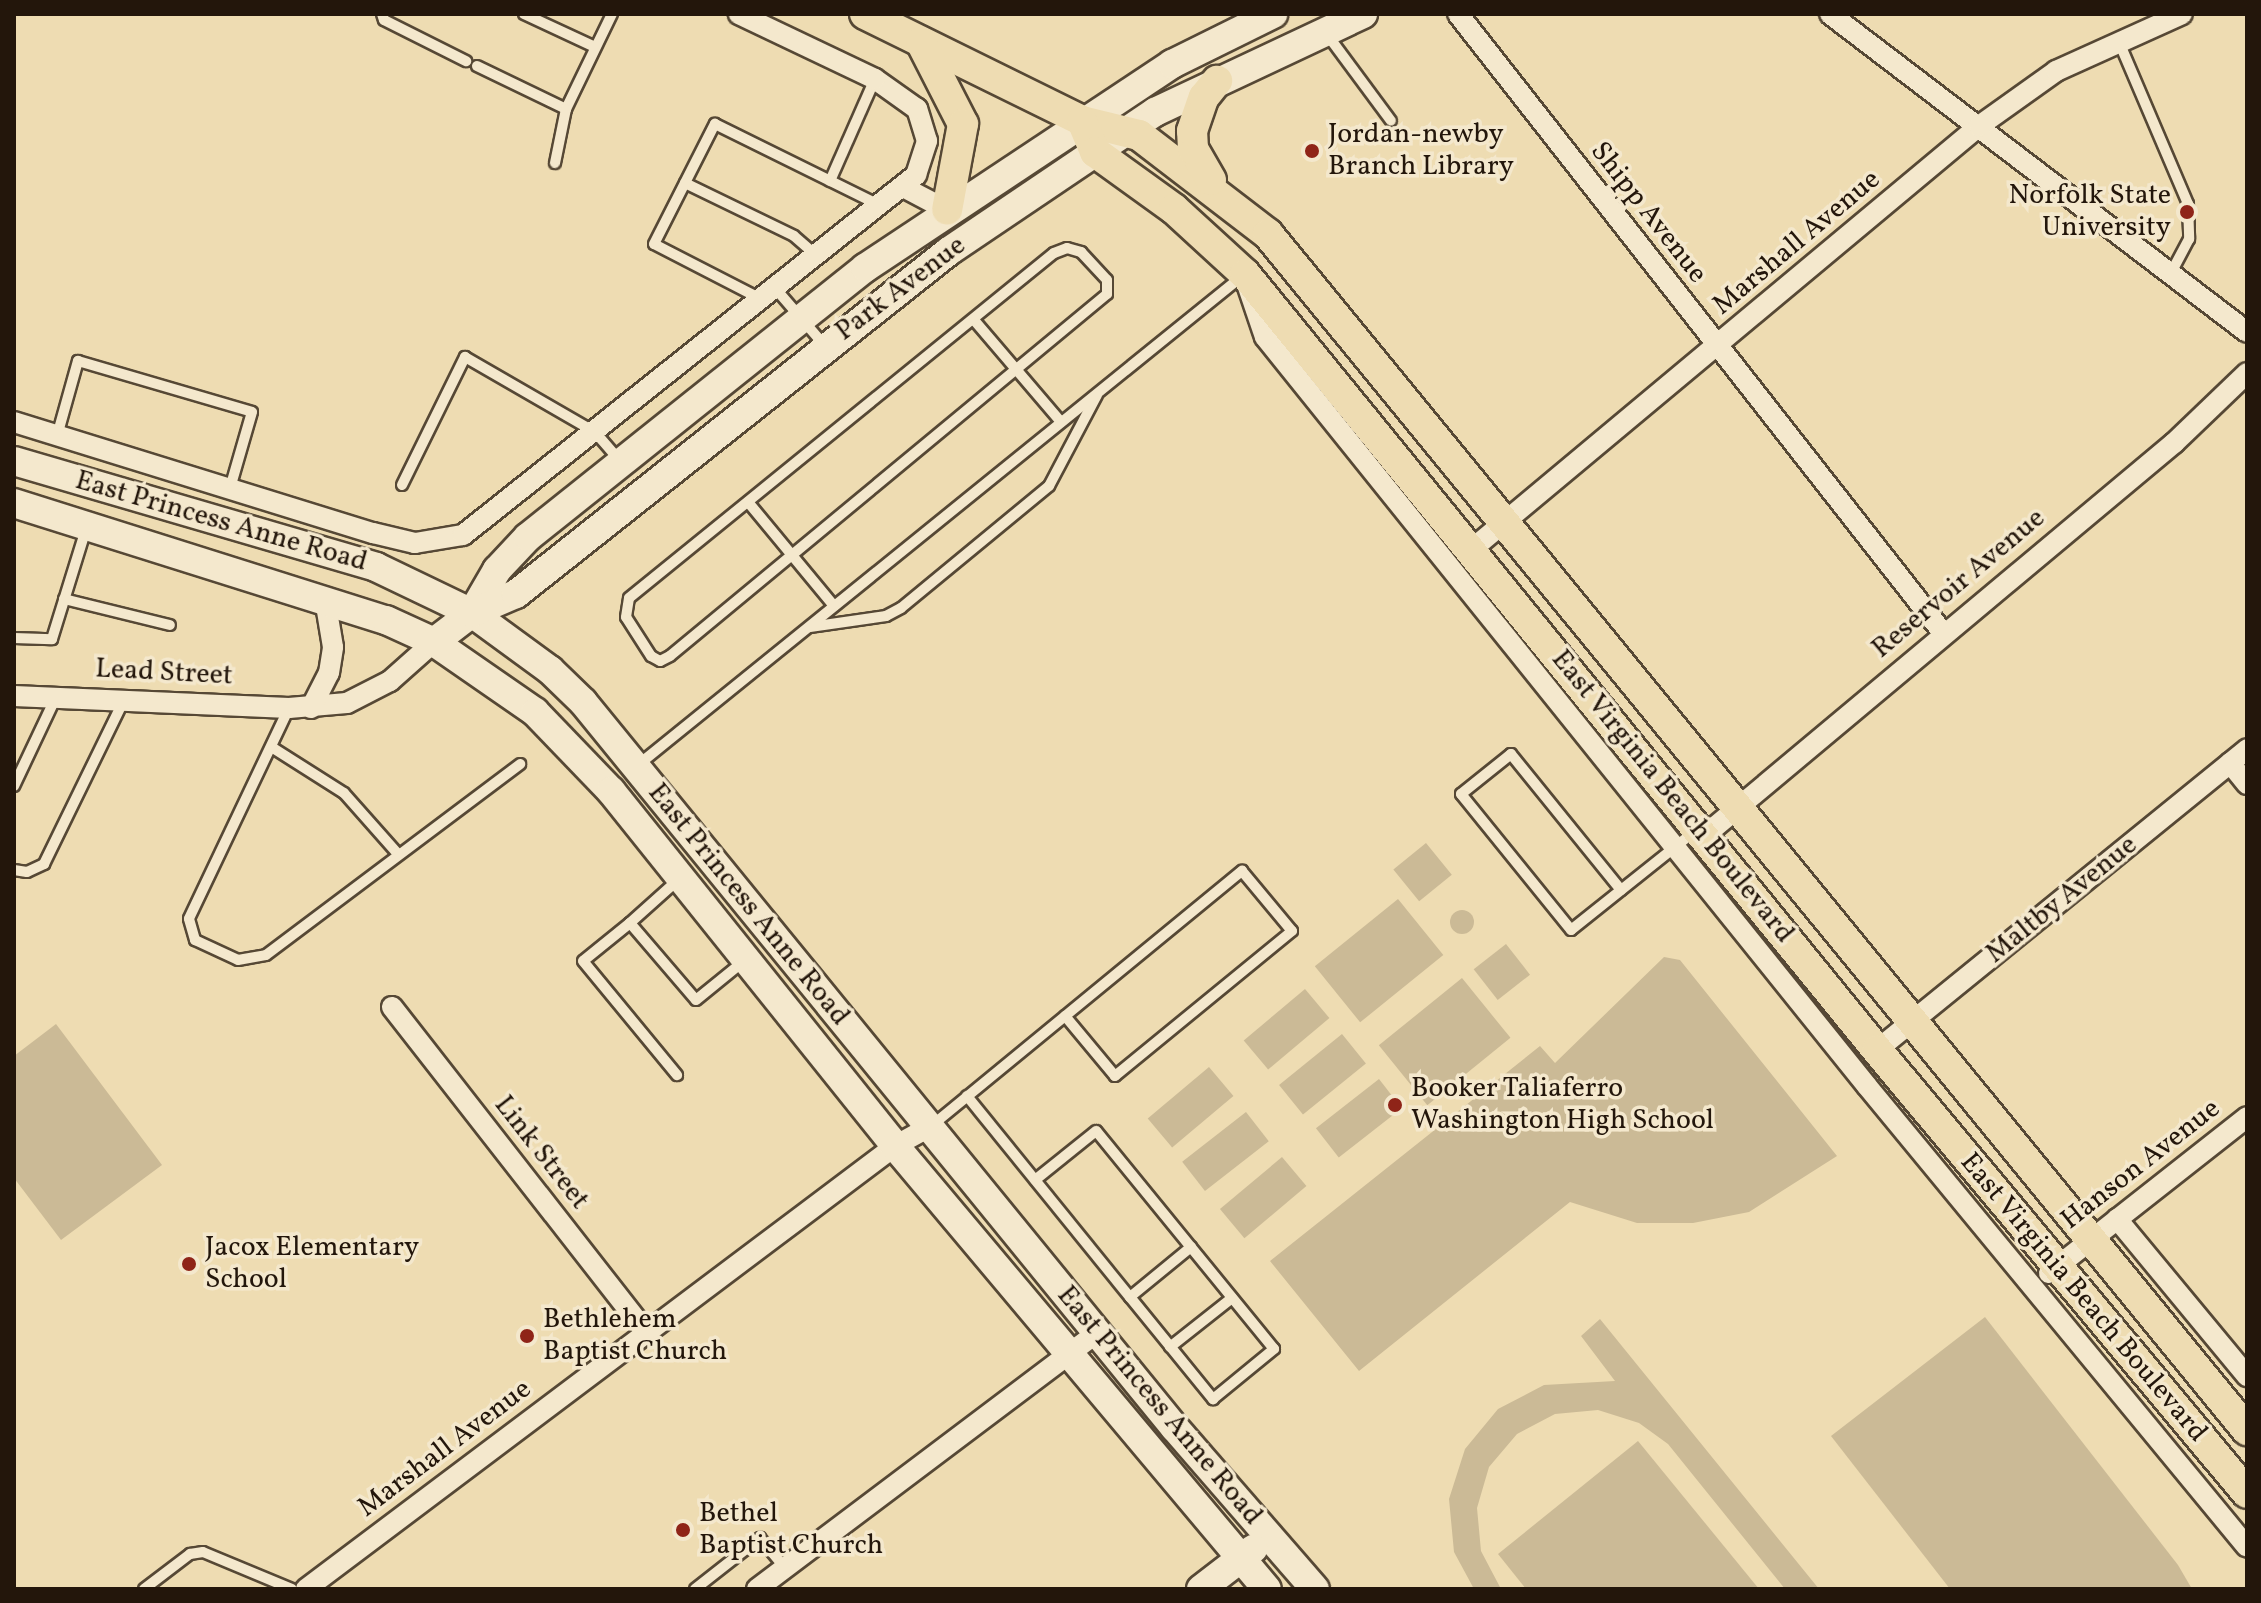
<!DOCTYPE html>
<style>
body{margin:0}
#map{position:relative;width:2261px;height:1603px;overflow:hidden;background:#eedcb2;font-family:Vollkorn,serif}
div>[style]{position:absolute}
.green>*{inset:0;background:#cbba96;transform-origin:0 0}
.round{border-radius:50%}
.roads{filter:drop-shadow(2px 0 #564835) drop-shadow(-2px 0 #564835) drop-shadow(0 2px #564835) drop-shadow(0 -2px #564835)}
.lane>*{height:10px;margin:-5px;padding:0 5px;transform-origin:5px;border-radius:5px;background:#f4e8cd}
.street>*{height:20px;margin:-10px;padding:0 10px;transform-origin:10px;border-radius:10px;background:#f4e8cd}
.secondary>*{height:28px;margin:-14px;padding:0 14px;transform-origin:14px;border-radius:14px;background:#f4e8cd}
.primary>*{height:30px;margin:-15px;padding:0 15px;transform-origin:15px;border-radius:15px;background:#eedcb2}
.dots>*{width:22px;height:22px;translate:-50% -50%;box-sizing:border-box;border:4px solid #f4e8cd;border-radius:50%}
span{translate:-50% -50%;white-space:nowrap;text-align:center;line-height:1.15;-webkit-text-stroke:7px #f4e8cd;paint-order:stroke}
.poi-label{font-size:28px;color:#23160b}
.left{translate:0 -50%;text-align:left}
.right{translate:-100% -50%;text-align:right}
.street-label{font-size:28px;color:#23160b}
.frame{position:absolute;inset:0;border:16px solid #23160b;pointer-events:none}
</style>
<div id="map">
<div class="green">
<i style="left:1426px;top:843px;width:41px;height:42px;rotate:51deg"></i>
<i style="left:1398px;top:899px;width:72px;height:107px;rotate:51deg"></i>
<i class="round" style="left:1450px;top:910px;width:24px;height:24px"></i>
<i style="left:1506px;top:944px;width:39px;height:41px;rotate:52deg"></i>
<i style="clip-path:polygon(1664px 957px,1680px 960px,1837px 1156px,1749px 1212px,1693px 1223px,1637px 1223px,1570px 1202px,1359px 1371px,1270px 1261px,1540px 1046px,1555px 1063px)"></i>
<i style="left:1462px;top:978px;width:77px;height:107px;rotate:51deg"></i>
<i style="left:1305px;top:989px;width:38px;height:80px;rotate:50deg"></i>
<i style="clip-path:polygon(56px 1024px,162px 1165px,61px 1240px,14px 1178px,14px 1056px)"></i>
<i style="left:1342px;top:1034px;width:38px;height:81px;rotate:51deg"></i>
<i style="left:1209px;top:1067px;width:38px;height:80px;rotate:50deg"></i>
<i style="left:1379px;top:1079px;width:37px;height:80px;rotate:52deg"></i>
<i style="left:1246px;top:1112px;width:37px;height:81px;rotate:52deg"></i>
<i style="left:1282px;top:1157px;width:38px;height:81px;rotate:50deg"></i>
<i style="clip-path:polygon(1985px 1317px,2178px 1565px,2192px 1589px,1950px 1589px,1831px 1436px)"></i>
<i style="clip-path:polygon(1600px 1319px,1819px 1589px,1785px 1589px,1668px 1444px,1639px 1423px,1598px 1410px,1555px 1414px,1517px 1434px,1489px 1467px,1477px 1508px,1481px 1551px,1501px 1589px,1474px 1589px,1454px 1552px,1449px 1499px,1465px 1449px,1498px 1409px,1544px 1385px,1615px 1381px,1581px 1336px)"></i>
<i style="clip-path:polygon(1638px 1441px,1759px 1589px,1526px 1589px,1498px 1554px)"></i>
</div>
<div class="roads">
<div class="lane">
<i style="left:382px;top:14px;width:6px;rotate:72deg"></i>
<i style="left:384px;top:20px;width:92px;rotate:26.6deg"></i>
<i style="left:524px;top:14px;width:78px;rotate:24.9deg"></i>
<i style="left:1326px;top:33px;width:109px;rotate:53.5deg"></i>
<i style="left:2119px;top:42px;width:176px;rotate:66.9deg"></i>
<i style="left:2188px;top:204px;width:35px;rotate:88deg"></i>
<i style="left:2189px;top:239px;width:38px;rotate:118deg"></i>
<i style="left:477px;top:66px;width:99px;rotate:25.8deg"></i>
<i style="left:566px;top:109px;width:106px;rotate:-64.2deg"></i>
<i style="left:555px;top:163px;width:55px;rotate:-78.5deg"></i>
<i style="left:830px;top:181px;width:111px;rotate:-66.2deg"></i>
<i style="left:685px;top:183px;width:121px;rotate:25.9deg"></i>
<i style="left:794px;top:236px;width:29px;rotate:41deg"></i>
<i style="left:1067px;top:248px;width:15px;rotate:16deg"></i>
<i style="left:1081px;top:252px;width:38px;rotate:47deg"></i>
<i style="left:1107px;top:280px;width:14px;rotate:90deg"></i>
<i style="left:1107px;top:294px;width:567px;rotate:140.36deg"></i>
<i style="left:670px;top:656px;width:11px;rotate:153deg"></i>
<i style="left:660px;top:661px;width:10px;rotate:-151deg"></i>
<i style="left:651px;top:656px;width:46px;rotate:-122.7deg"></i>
<i style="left:626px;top:617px;width:19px;rotate:-81deg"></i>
<i style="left:629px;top:598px;width:547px;rotate:-39.07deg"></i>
<i style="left:1054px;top:253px;width:14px;rotate:-21deg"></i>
<i style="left:775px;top:288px;width:77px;rotate:49.2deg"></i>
<i style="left:761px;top:299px;width:120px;rotate:-152.8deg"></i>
<i style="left:654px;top:244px;width:135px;rotate:-63.1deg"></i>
<i style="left:715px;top:124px;width:183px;rotate:26.3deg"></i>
<i style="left:974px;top:320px;width:134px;rotate:49.5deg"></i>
<i style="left:57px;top:436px;width:78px;rotate:-74.4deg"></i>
<i style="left:78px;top:361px;width:181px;rotate:16.3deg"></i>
<i style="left:252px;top:412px;width:79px;rotate:106.1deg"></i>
<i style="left:402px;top:485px;width:143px;rotate:-63.8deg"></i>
<i style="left:465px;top:357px;width:150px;rotate:30deg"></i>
<i style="left:595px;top:432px;width:38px;rotate:49deg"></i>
<i style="left:748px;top:502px;width:135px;rotate:50.4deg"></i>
<i style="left:64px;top:599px;width:109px;rotate:13.8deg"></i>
<i style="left:810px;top:627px;width:77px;rotate:-8.2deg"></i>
<i style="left:886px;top:616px;width:17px;rotate:-28deg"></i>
<i style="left:901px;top:608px;width:192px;rotate:-39.5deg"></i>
<i style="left:1049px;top:486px;width:103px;rotate:-62.2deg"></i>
<i style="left:14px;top:638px;width:38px;rotate:2deg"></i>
<i style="left:52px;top:639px;width:115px;rotate:-72.8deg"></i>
<i style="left:289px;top:708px;width:233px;rotate:115.4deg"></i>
<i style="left:189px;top:919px;width:22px;rotate:74deg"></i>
<i style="left:195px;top:940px;width:47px;rotate:24.9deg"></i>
<i style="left:238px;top:960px;width:28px;rotate:-10deg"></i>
<i style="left:266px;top:955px;width:318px;rotate:-36.9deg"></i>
<i style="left:273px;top:748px;width:84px;rotate:32.4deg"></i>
<i style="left:344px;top:793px;width:81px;rotate:48.5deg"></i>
<i style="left:638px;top:765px;width:776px;rotate:-38.98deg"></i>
<i style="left:14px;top:786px;width:98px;rotate:-64.7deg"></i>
<i style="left:14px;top:870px;width:13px;rotate:9deg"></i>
<i style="left:27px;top:872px;width:19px;rotate:-25deg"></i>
<i style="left:44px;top:864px;width:182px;rotate:-64deg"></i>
<i style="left:679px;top:879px;width:66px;rotate:138.1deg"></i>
<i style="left:630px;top:923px;width:101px;rotate:49.4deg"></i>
<i style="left:696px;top:1000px;width:62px;rotate:-39.1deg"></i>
<i style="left:1621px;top:890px;width:175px;rotate:-129deg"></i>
<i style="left:1511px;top:754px;width:64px;rotate:141.3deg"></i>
<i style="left:1461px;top:794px;width:175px;rotate:51deg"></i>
<i style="left:1571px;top:930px;width:159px;rotate:-38.6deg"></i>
<i style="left:630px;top:923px;width:60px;rotate:141deg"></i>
<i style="left:583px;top:961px;width:148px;rotate:50.5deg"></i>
<i style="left:967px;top:1096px;width:259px;rotate:51deg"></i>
<i style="left:1130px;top:1297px;width:132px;rotate:50.9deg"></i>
<i style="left:1213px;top:1399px;width:79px;rotate:-39.3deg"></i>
<i style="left:1274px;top:1349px;width:281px;rotate:-129.2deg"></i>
<i style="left:1096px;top:1131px;width:78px;rotate:141.2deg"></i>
<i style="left:930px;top:1127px;width:404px;rotate:-39.4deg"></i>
<i style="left:1242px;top:871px;width:78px;rotate:50.2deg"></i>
<i style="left:1292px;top:931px;width:229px;rotate:140.7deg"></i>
<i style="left:1115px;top:1076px;width:78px;rotate:-129.8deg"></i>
<i style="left:1130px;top:1297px;width:79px;rotate:-39.3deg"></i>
<i style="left:1170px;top:1347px;width:79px;rotate:-38.3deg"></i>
<i style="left:144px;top:1589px;width:58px;rotate:-37.3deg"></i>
<i style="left:190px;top:1554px;width:13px;rotate:-9deg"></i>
<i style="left:203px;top:1552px;width:96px;rotate:22.6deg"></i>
<i style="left:695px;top:1589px;width:83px;rotate:-38.1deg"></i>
<i style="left:760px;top:1538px;width:39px;rotate:50deg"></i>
</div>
<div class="street">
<i style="left:1458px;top:14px;width:788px;rotate:51.91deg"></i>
<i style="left:1830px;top:14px;width:524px;rotate:37.33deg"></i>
<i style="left:905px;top:188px;width:47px;rotate:27.6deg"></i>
<i style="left:1246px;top:281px;width:59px;rotate:71.3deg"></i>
<i style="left:1265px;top:337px;width:961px;rotate:51.21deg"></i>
<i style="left:1867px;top:1086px;width:597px;rotate:50.5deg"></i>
<i style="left:14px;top:422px;width:376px;rotate:17.2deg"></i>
<i style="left:373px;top:533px;width:43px;rotate:13.4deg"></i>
<i style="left:415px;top:543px;width:49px;rotate:-9.5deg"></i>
<i style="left:463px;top:535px;width:579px;rotate:-38.47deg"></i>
<i style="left:916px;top:175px;width:36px;rotate:-72deg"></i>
<i style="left:927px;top:141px;width:34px;rotate:-107deg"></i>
<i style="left:917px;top:109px;width:52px;rotate:-144.5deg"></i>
<i style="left:875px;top:79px;width:151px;rotate:-154.5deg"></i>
<i style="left:1471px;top:550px;width:662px;rotate:-39.85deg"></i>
<i style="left:1979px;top:126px;width:95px;rotate:-35.5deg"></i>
<i style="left:2056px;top:71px;width:138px;rotate:-24.3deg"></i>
<i style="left:14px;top:696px;width:275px;rotate:2.5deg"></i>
<i style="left:289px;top:708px;width:58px;rotate:-4.9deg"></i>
<i style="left:347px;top:703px;width:48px;rotate:-27.1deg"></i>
<i style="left:390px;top:681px;width:59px;rotate:-41.6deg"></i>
<i style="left:311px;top:708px;width:39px;rotate:-63deg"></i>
<i style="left:329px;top:673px;width:26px;rotate:-81deg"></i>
<i style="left:333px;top:647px;width:49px;rotate:-99.5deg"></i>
<i style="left:2230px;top:763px;width:27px;rotate:51deg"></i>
<i style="left:1704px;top:836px;width:613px;rotate:-39.9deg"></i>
<i style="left:2174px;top:443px;width:101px;rotate:-43.8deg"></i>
<i style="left:392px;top:1007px;width:414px;rotate:52deg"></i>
<i style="left:1877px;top:1050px;width:477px;rotate:-39.1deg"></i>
<i style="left:2117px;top:1219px;width:204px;rotate:50.4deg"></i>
<i style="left:2049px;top:1273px;width:252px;rotate:-38.2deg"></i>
<i style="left:306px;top:1589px;width:737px;rotate:-36.95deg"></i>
<i style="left:895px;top:1146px;width:38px;rotate:-29deg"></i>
<i style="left:757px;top:1589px;width:426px;rotate:-37deg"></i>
</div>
<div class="secondary">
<i style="left:14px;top:461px;width:377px;rotate:16.3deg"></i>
<i style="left:376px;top:567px;width:106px;rotate:25.6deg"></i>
<i style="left:472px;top:613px;width:97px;rotate:36.2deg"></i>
<i style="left:550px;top:670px;width:46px;rotate:44.1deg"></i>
<i style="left:583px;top:702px;width:937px;rotate:50.81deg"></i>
<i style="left:1175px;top:1428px;width:213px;rotate:49deg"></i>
<i style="left:14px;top:503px;width:390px;rotate:17.5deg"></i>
<i style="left:386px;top:620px;width:53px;rotate:24.6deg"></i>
<i style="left:434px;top:642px;width:123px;rotate:34.7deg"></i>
<i style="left:535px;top:712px;width:110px;rotate:46.1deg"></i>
<i style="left:611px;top:791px;width:455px;rotate:51.3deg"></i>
<i style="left:895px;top:1146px;width:578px;rotate:49.98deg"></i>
<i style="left:472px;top:613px;width:50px;rotate:-59.8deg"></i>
<i style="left:497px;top:570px;width:45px;rotate:-46.8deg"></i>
<i style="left:528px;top:537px;width:431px;rotate:-38.6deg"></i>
<i style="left:865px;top:268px;width:369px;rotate:-33.6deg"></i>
<i style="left:1172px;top:64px;width:113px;rotate:-26.3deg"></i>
<i style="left:434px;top:642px;width:48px;rotate:-37.3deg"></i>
<i style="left:472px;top:613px;width:48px;rotate:-23.4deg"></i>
<i style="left:516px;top:594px;width:552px;rotate:-38.38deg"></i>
<i style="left:949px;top:251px;width:249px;rotate:-34deg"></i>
<i style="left:1155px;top:112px;width:230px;rotate:-25.2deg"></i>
<i style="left:1201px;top:1589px;width:66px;rotate:-37.6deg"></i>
</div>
<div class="primary">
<i style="left:865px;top:14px;width:242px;rotate:26.2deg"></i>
<i style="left:1082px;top:121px;width:59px;rotate:13.8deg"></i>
<i style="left:1139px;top:135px;width:163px;rotate:37.5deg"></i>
<i style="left:1268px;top:234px;width:1546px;rotate:50.7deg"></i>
<i style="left:921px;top:42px;width:92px;rotate:62.9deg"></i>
<i style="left:963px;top:124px;width:87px;rotate:100.5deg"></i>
<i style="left:1082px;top:121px;width:34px;rotate:67deg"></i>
<i style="left:1095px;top:152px;width:97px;rotate:35.8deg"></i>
<i style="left:1174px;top:209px;width:96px;rotate:42.5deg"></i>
<i style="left:1245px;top:274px;width:1001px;rotate:50.84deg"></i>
<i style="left:1877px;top:1050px;width:577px;rotate:50.13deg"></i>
<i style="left:1211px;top:180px;width:36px;rotate:-120deg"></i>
<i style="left:1193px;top:149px;width:18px;rotate:-93deg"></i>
<i style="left:1192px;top:131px;width:36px;rotate:-71deg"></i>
<i style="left:1204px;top:97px;width:21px;rotate:-51deg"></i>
</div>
</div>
<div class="dots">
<i style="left:1312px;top:151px;background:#8f2418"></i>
<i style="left:2187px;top:212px;background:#8f2418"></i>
<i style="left:1395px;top:1105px;background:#8f2418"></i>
<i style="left:189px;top:1264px;background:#8f2418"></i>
<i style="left:527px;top:1336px;background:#8f2418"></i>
<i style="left:683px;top:1530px;background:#8f2418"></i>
</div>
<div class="poi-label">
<span class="left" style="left:1328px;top:151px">Jordan-newby<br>Branch Library</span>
<span class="right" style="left:2171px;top:212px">Norfolk State<br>University</span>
<span class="left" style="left:1411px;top:1105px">Booker Taliaferro<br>Washington High School</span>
<span class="left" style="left:205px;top:1264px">Jacox Elementary<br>School</span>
<span class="left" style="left:543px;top:1336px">Bethlehem<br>Baptist Church</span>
<span class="left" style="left:699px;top:1530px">Bethel<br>Baptist Church</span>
</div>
<div class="street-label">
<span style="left:1648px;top:213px;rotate:52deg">Shipp Avenue</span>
<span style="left:1797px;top:243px;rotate:-40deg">Marshall Avenue</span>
<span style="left:901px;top:289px;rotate:-37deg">Park Avenue</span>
<span style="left:221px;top:522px;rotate:16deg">East Princess Anne Road</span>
<span style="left:1959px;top:584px;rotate:-40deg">Reservoir Avenue</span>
<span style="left:164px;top:673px;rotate:3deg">Lead Street</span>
<span style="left:1672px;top:797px;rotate:51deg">East Virginia Beach Boulevard</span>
<span style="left:2062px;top:900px;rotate:-39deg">Maltby Avenue</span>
<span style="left:748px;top:905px;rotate:51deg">East Princess Anne Road</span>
<span style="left:541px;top:1153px;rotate:52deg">Link Street</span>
<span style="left:2141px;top:1165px;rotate:-38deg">Hanson Avenue</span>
<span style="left:2083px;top:1298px;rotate:50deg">East Virginia Beach Boulevard</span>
<span style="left:1159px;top:1406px;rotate:50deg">East Princess Anne Road</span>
<span style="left:445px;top:1449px;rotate:-37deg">Marshall Avenue</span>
</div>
<div class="frame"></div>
</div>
